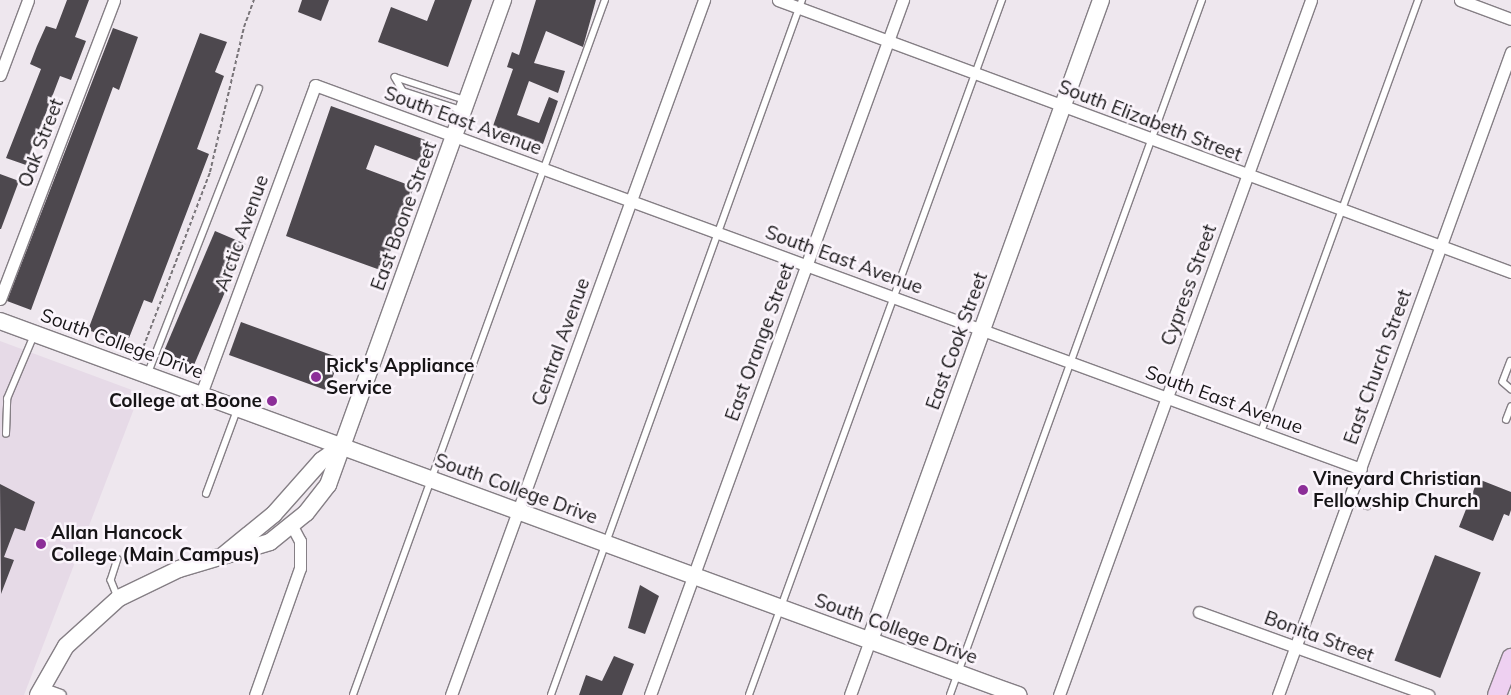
<!DOCTYPE html>
<style>
body{margin:0}
#map{position:relative;width:1511px;height:695px;overflow:hidden;background:#eee7ee;font-family:Mulish,sans-serif}
div>[style]{position:absolute}
.built>*{inset:0;background:#e6dae7}
.building>*{inset:0;background:#4d484e;transform-origin:0 0}
.path>*{height:2px;margin-top:-1px;transform-origin:0;background:repeating-linear-gradient(90deg,#797579 0 4px,transparent 0 6.5px)}
.roads{filter:drop-shadow(1px 0 #857f85) drop-shadow(-1px 0 #857f85) drop-shadow(0 1px #857f85) drop-shadow(0 -1px #857f85)}
.lane>*{height:5.5px;margin:-2.75px;padding:0 2.75px;transform-origin:2.75px;border-radius:2.75px;background:#fff}
.street>*{height:11px;margin:-5.5px;padding:0 5.5px;transform-origin:5.5px;border-radius:5.5px;background:#fff}
.secondary>*{height:16px;margin:-8px;padding:0 8px;transform-origin:8px;border-radius:8px;background:#fff}
.primary>*{height:18px;margin:-9px;padding:0 9px;transform-origin:9px;border-radius:9px;background:#eed0f1}
.dots>*{width:14px;height:14px;translate:-50% -50%;box-sizing:border-box;border:2px solid #fbf5fc;border-radius:50%}
span{translate:-50% -50%;white-space:nowrap;text-align:center;line-height:1.15;-webkit-text-stroke:5px #fbf5fc;paint-order:stroke}
.street-label{font-size:19px;color:#161416}
.poi-label{font-size:19px;color:#161416;font-weight:700}
.left{translate:0 -50%;text-align:left}
.right{translate:-100% -50%;text-align:right}
</style>
<div id="map">
<div class="built">
<i style="clip-path:polygon(0 341px,140px 393px,24px 695px,0 695px)"></i>
</div>
<div class="building">
<i style="clip-path:polygon(67px 0,89px 0,75px 37px,86px 41px,71px 80px,60px 76px,26px 165px,6px 158px,41px 69px,30px 64px,37px 46px,46px 26px,56px 29px)"></i>
<i style="clip-path:polygon(302px 0,329px 0,321px 21px,298px 12px)"></i>
<i style="clip-path:polygon(435px 0,472px 0,448px 67px,378px 42px,391px 7px,427px 21px)"></i>
<i style="clip-path:polygon(536px 0,596px 0,583px 47px,546px 31px,534px 63px,565px 71px,558px 93px,529px 81px,517px 115px,539px 123px,549px 97px,558px 101px,543px 144px,493px 126px,513px 69px,507px 67px,512px 52px,519px 55px)"></i>
<i style="clip-path:polygon(113px 28px,138px 37px,119px 90px,113px 87px,31px 310px,7px 301px)"></i>
<i style="clip-path:polygon(200px 33px,227px 42px,215px 72px,224px 76px,197px 149px,209px 154px,152px 303px,144px 300px,129px 338px,121px 335px,119px 341px,88px 330px)"></i>
<i style="clip-path:polygon(331px 106px,431px 142px,423px 163px,375px 145px,366px 169px,414px 187px,383px 271px,286px 236px)"></i>
<i style="clip-path:polygon(0 174px,19px 181px,1px 229px,0 229px)"></i>
<i style="left:215px;top:231px;width:33px;height:132px;rotate:23deg"></i>
<i style="left:241px;top:322px;width:105px;height:35px;rotate:20deg"></i>
<i style="clip-path:polygon(1478px 479px,1511px 492px,1511px 510px,1509px 516px,1504px 514px,1493px 541px,1459px 527px)"></i>
<i style="clip-path:polygon(0 484px,35px 502px,25px 531px,15px 528px,4px 557px,14px 560px,1px 594px)"></i>
<i style="left:1435px;top:555px;width:49px;height:113px;rotate:21deg"></i>
<i style="clip-path:polygon(640px 585px,659px 596px,645px 634px,628px 628px)"></i>
<i style="clip-path:polygon(614px 656px,634px 664px,622px 695px,579px 695px,586px 675px,602px 681px)"></i>
</div>
<div class="path">
<i style="left:141px;top:353px;width:194px;rotate:-69.1deg"></i>
<i style="left:210px;top:172px;width:149px;rotate:-76.8deg"></i>
<i style="left:244px;top:27px;width:29px;rotate:-70deg"></i>
</div>
<div class="roads">
<div class="lane">
<i style="left:395px;top:77px;width:16px;rotate:60deg"></i>
<i style="left:403px;top:91px;width:61px;rotate:18.1deg"></i>
<i style="left:395px;top:77px;width:74px;rotate:18.2deg"></i>
<i style="left:1511px;top:361px;width:22px;rotate:111deg"></i>
<i style="left:1503px;top:382px;width:11px;rotate:41deg"></i>
<i style="left:148px;top:373px;width:305px;rotate:-68.7deg"></i>
<i style="left:1506px;top:420px;width:14px;rotate:-69deg"></i>
<i style="left:1261px;top:432px;width:460px;rotate:-70deg"></i>
<i style="left:6px;top:434px;width:35px;rotate:-88deg"></i>
<i style="left:7px;top:399px;width:69px;rotate:-67.1deg"></i>
<i style="left:206px;top:494px;width:90px;rotate:-69.7deg"></i>
<i style="left:1349px;top:500px;width:19px;rotate:18deg"></i>
<i style="left:118px;top:559px;width:22px;rotate:108deg"></i>
<i style="left:111px;top:580px;width:18px;rotate:68deg"></i>
<i style="left:353px;top:695px;width:739px;rotate:-70.07deg"></i>
<i style="left:551px;top:695px;width:739px;rotate:-70.14deg"></i>
<i style="left:749px;top:695px;width:740px;rotate:-70deg"></i>
<i style="left:950px;top:695px;width:739px;rotate:-70.07deg"></i>
</div>
<div class="street">
<i style="left:778px;top:0;width:782px;rotate:20.36deg"></i>
<i style="left:1460px;top:0;width:54px;rotate:20.4deg"></i>
<i style="left:0;top:75px;width:80px;rotate:-69.5deg"></i>
<i style="left:0;top:299px;width:320px;rotate:-69.1deg"></i>
<i style="left:201px;top:394px;width:329px;rotate:-69.7deg"></i>
<i style="left:315px;top:85px;width:1114px;rotate:20.16deg"></i>
<i style="left:1199px;top:612px;width:244px;rotate:19.9deg"></i>
<i style="left:41px;top:688px;width:20px;rotate:20deg"></i>
<i style="left:255px;top:695px;width:135px;rotate:-70.5deg"></i>
<i style="left:300px;top:568px;width:27px;rotate:-90deg"></i>
<i style="left:300px;top:541px;width:17px;rotate:-118deg"></i>
<i style="left:451px;top:695px;width:740px;rotate:-70deg"></i>
<i style="left:650px;top:695px;width:740px;rotate:-70deg"></i>
<i style="left:850px;top:695px;width:59px;rotate:-70deg"></i>
<i style="left:1059px;top:695px;width:739px;rotate:-70.07deg"></i>
<i style="left:1278px;top:695px;width:684px;rotate:-70.08deg"></i>
</div>
<div class="secondary">
<i style="left:0;top:321px;width:1085px;rotate:20.17deg"></i>
<i style="left:225px;top:554px;width:63px;rotate:-39.2deg"></i>
<i style="left:274px;top:514px;width:72px;rotate:-48.4deg"></i>
<i style="left:322px;top:460px;width:24px;rotate:-35deg"></i>
<i style="left:870px;top:640px;width:680px;rotate:-70.15deg"></i>
<i style="left:38px;top:695px;width:56px;rotate:-60.3deg"></i>
<i style="left:66px;top:646px;width:72px;rotate:-42.2deg"></i>
<i style="left:119px;top:598px;width:67px;rotate:-25.8deg"></i>
<i style="left:179px;top:569px;width:95px;rotate:-16.5deg"></i>
<i style="left:270px;top:542px;width:46px;rotate:-38.9deg"></i>
<i style="left:306px;top:513px;width:36px;rotate:-52deg"></i>
<i style="left:328px;top:485px;width:516px;rotate:-70.16deg"></i>
</div>
<div class="primary">
<i style="left:1497px;top:695px;width:40px;rotate:-69deg"></i>
</div>
</div>
<div class="dots">
<i style="left:316px;top:377px;background:#8c2e98"></i>
<i style="left:272px;top:401px;background:#8c2e98"></i>
<i style="left:1303px;top:490px;background:#8c2e98"></i>
<i style="left:41px;top:544px;background:#8c2e98"></i>
</div>
<div class="street-label">
<span style="left:463px;top:121px;rotate:20deg">South East Avenue</span>
<span style="left:1150px;top:121px;rotate:21deg">South Elizabeth Street</span>
<span style="left:41px;top:143px;rotate:-69deg">Oak Street</span>
<span style="left:404px;top:216px;rotate:-70deg">East Boone Street</span>
<span style="left:242px;top:233px;rotate:-70deg">Arctic Avenue</span>
<span style="left:844px;top:260px;rotate:20deg">South East Avenue</span>
<span style="left:1189px;top:285px;rotate:-70deg">Cypress Street</span>
<span style="left:957px;top:341px;rotate:-70deg">East Cook Street</span>
<span style="left:561px;top:342px;rotate:-70deg">Central Avenue</span>
<span style="left:760px;top:342px;rotate:-70deg">East Orange Street</span>
<span style="left:122px;top:344px;rotate:20deg">South College Drive</span>
<span style="left:1378px;top:367px;rotate:-70deg">East Church Street</span>
<span style="left:1224px;top:400px;rotate:20deg">South East Avenue</span>
<span style="left:516px;top:489px;rotate:20deg">South College Drive</span>
<span style="left:896px;top:629px;rotate:20deg">South College Drive</span>
<span style="left:1319px;top:637px;rotate:20deg">Bonita Street</span>
</div>
<div class="poi-label">
<span class="left" style="left:326px;top:377px">Rick's Appliance<br>Service</span>
<span class="right" style="left:262px;top:401px">College at Boone</span>
<span class="left" style="left:1313px;top:490px">Vineyard Christian<br>Fellowship Church</span>
<span class="left" style="left:51px;top:544px">Allan Hancock<br>College (Main Campus)</span>
</div>
</div>
